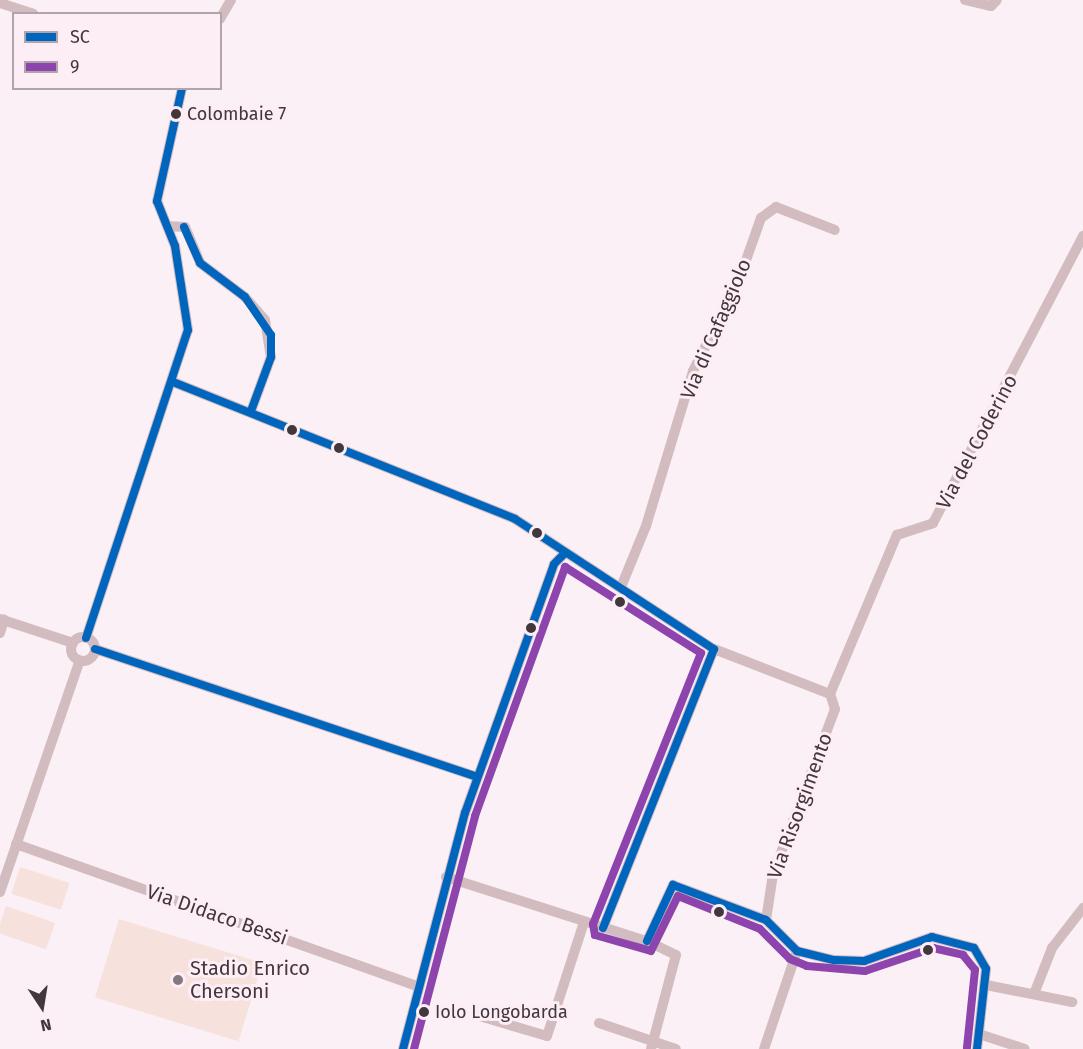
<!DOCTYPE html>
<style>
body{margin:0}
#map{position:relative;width:1083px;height:1049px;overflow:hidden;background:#faf0f5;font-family:"Fira Sans",sans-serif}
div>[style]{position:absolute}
.green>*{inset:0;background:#f7e1dd;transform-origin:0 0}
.street>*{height:10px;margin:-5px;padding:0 5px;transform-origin:5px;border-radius:5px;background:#d2bcbf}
.street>.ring{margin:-5px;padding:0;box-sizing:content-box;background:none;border:10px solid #d2bcbf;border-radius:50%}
.bus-1>*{height:8px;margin:-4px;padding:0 4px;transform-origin:4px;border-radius:4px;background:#0065bd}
.bus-2>*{height:8px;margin:-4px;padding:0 4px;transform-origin:4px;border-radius:4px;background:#8e44ad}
.dots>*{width:16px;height:16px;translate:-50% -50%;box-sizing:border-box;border:3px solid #fdedf5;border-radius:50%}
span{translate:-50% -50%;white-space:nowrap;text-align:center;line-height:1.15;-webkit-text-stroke:6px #fdedf5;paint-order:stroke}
.bus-label{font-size:18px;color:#41373c}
.left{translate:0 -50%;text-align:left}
.street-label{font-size:20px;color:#41373c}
.poi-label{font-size:20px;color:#41373c}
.legend{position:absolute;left:12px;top:12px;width:210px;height:78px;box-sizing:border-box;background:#fdedf5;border:2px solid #b2a4ab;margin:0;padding:8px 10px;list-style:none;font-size:18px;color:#41373c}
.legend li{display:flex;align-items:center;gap:12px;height:30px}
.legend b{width:30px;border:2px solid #b2a4ab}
.north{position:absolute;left:12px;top:977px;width:60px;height:60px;-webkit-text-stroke:4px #fdedf5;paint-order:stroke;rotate:168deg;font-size:16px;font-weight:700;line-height:24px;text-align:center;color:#41373c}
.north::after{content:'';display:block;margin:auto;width:21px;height:27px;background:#41373c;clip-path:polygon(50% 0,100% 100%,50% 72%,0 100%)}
</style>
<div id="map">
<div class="green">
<i style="left:20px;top:867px;width:52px;height:28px;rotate:18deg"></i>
<i style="left:6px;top:906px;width:52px;height:28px;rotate:19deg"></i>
<i style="left:119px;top:919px;width:150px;height:82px;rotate:17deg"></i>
</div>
<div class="street">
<i style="left:965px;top:0;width:27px;rotate:13deg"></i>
<i style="left:991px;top:6px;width:8px;rotate:-45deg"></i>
<i style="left:0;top:3px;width:35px;rotate:18deg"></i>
<i style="left:220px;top:19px;width:22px;rotate:-60deg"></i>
<i style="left:167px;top:226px;width:18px;rotate:3deg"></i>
<i style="left:185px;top:227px;width:39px;rotate:67deg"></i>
<i style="left:200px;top:263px;width:56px;rotate:37.1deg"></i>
<i style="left:245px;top:297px;width:30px;rotate:49deg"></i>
<i style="left:265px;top:320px;width:37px;rotate:81deg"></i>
<i style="left:271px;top:357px;width:58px;rotate:110.3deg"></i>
<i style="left:173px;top:382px;width:368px;rotate:21.8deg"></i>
<i style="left:515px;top:519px;width:238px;rotate:33.2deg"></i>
<i style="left:714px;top:649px;width:124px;rotate:21.2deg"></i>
<i style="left:621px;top:587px;width:66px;rotate:-67.7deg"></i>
<i style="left:646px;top:526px;width:162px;rotate:-73.1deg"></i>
<i style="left:693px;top:371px;width:102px;rotate:-63.2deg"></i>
<i style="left:739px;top:280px;width:66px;rotate:-70.5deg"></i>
<i style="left:761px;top:218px;width:19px;rotate:-36deg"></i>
<i style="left:776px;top:207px;width:63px;rotate:21.3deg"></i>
<i style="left:0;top:619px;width:77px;rotate:18.2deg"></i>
<i style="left:0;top:633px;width:14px;rotate:-73deg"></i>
<i class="ring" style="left:71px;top:637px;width:14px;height:14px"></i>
<i style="left:86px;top:638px;width:324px;rotate:-71.7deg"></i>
<i style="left:188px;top:330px;width:85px;rotate:-98.8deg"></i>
<i style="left:175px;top:246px;width:48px;rotate:-111.8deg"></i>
<i style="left:157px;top:201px;width:116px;rotate:-77.5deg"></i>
<i style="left:95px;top:649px;width:403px;rotate:18.5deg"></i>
<i style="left:830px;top:694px;width:173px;rotate:-67.2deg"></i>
<i style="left:897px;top:535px;width:38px;rotate:-18deg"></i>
<i style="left:933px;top:523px;width:324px;rotate:-62.4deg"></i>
<i style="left:16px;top:844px;width:426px;rotate:19.5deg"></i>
<i style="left:446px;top:877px;width:211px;rotate:17.7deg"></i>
<i style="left:647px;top:941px;width:32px;rotate:26deg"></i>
<i style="left:676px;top:955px;width:97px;rotate:104.9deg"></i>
<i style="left:0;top:892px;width:245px;rotate:-71deg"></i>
<i style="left:766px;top:920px;width:44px;rotate:45deg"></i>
<i style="left:797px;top:951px;width:38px;rotate:14deg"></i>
<i style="left:834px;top:960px;width:30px;rotate:2deg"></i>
<i style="left:864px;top:961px;width:72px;rotate:-19.4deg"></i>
<i style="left:932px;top:937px;width:43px;rotate:14.7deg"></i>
<i style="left:974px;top:948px;width:24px;rotate:60deg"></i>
<i style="left:986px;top:969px;width:81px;rotate:96.4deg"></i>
<i style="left:766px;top:920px;width:47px;rotate:-81.3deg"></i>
<i style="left:773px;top:874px;width:176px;rotate:-69.4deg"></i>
<i style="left:835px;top:709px;width:16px;rotate:-108deg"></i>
<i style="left:603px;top:928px;width:300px;rotate:-68.3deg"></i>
<i style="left:647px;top:941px;width:62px;rotate:-65.1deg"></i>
<i style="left:673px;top:885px;width:99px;rotate:20.6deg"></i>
<i style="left:986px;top:985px;width:88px;rotate:11.2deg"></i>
<i style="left:1034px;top:994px;width:49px;rotate:-68.6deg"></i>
<i style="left:1052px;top:948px;width:51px;rotate:-52.2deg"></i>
<i style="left:476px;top:1015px;width:74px;rotate:16.5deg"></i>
<i style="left:547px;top:1036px;width:120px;rotate:-72deg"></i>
<i style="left:599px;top:1023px;width:81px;rotate:18.7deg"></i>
<i style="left:979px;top:1034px;width:48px;rotate:18.1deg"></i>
<i style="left:403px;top:1049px;width:244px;rotate:-75.3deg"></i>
<i style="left:465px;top:813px;width:264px;rotate:-70.3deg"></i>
<i style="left:554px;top:564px;width:14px;rotate:-45deg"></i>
<i style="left:764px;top:1049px;width:103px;rotate:-71.4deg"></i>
</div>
<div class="bus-1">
<i style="left:184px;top:227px;width:39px;rotate:66deg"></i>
<i style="left:200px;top:263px;width:56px;rotate:37.1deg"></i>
<i style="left:245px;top:297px;width:46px;rotate:55.6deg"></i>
<i style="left:271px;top:335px;width:22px;rotate:90deg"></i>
<i style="left:271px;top:357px;width:58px;rotate:110.3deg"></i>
<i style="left:173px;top:382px;width:368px;rotate:21.8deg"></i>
<i style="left:515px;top:519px;width:238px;rotate:33.2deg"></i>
<i style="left:86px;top:638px;width:324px;rotate:-71.7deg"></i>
<i style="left:188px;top:330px;width:85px;rotate:-98.8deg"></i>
<i style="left:175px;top:246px;width:48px;rotate:-111.8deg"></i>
<i style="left:157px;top:201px;width:116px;rotate:-77.5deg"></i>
<i style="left:95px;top:649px;width:403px;rotate:18.5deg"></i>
<i style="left:766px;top:920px;width:44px;rotate:45deg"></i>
<i style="left:797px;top:951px;width:38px;rotate:14deg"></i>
<i style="left:834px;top:960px;width:30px;rotate:2deg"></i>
<i style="left:864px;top:961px;width:72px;rotate:-19.4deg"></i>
<i style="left:932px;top:937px;width:43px;rotate:14.7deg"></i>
<i style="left:974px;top:948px;width:24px;rotate:60deg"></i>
<i style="left:986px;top:969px;width:81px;rotate:96.4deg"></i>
<i style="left:603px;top:928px;width:300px;rotate:-68.3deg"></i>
<i style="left:647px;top:941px;width:62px;rotate:-65.1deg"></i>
<i style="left:673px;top:885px;width:99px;rotate:20.6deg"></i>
<i style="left:403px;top:1049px;width:244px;rotate:-75.3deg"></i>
<i style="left:465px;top:813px;width:264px;rotate:-70.3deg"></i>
<i style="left:554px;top:564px;width:14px;rotate:-45deg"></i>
</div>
<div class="bus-2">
<i style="left:414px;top:1049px;width:241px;rotate:-75.3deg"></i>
<i style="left:475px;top:816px;width:265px;rotate:-70.1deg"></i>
<i style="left:565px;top:567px;width:161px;rotate:32.3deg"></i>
<i style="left:701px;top:653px;width:292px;rotate:111.7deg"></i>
<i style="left:593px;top:924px;width:11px;rotate:80deg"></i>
<i style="left:595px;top:935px;width:58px;rotate:15.9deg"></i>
<i style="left:651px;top:951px;width:61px;rotate:-63.9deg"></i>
<i style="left:678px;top:896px;width:88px;rotate:21.9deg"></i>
<i style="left:760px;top:929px;width:42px;rotate:45deg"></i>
<i style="left:790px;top:959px;width:18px;rotate:22deg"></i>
<i style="left:807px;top:966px;width:58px;rotate:4.9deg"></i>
<i style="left:865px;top:971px;width:72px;rotate:-18.7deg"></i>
<i style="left:933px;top:948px;width:31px;rotate:13deg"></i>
<i style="left:963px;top:955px;width:19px;rotate:51deg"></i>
<i style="left:975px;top:970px;width:78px;rotate:95.9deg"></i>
</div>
<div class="dots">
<i style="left:176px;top:114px;background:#41373c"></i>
<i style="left:292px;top:430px;background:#41373c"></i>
<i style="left:339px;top:448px;background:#41373c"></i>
<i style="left:537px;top:533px;background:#41373c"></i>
<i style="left:620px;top:602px;background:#41373c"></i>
<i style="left:531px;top:628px;background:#41373c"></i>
<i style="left:719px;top:912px;background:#41373c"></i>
<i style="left:928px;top:950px;background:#41373c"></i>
<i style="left:178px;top:980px;background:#82787d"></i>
<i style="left:424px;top:1012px;background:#41373c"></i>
</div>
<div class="bus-label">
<span class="left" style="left:187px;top:114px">Colombaie 7</span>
<span class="left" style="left:435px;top:1012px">Iolo Longobarda</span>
</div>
<div class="street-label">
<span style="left:716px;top:329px;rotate:-67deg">Via di Cafaggiolo</span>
<span style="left:977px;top:442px;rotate:-62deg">Via del Coderino</span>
<span style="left:800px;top:806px;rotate:-70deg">Via Risorgimento</span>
<span style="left:217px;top:915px;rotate:19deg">Via Didaco Bessi</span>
</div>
<div class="poi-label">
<span class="left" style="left:190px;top:980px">Stadio Enrico<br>Chersoni</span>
</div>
<ul class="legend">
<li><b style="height:8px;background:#0065bd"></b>SC</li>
<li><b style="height:8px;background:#8e44ad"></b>9</li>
</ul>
<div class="north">N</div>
</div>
